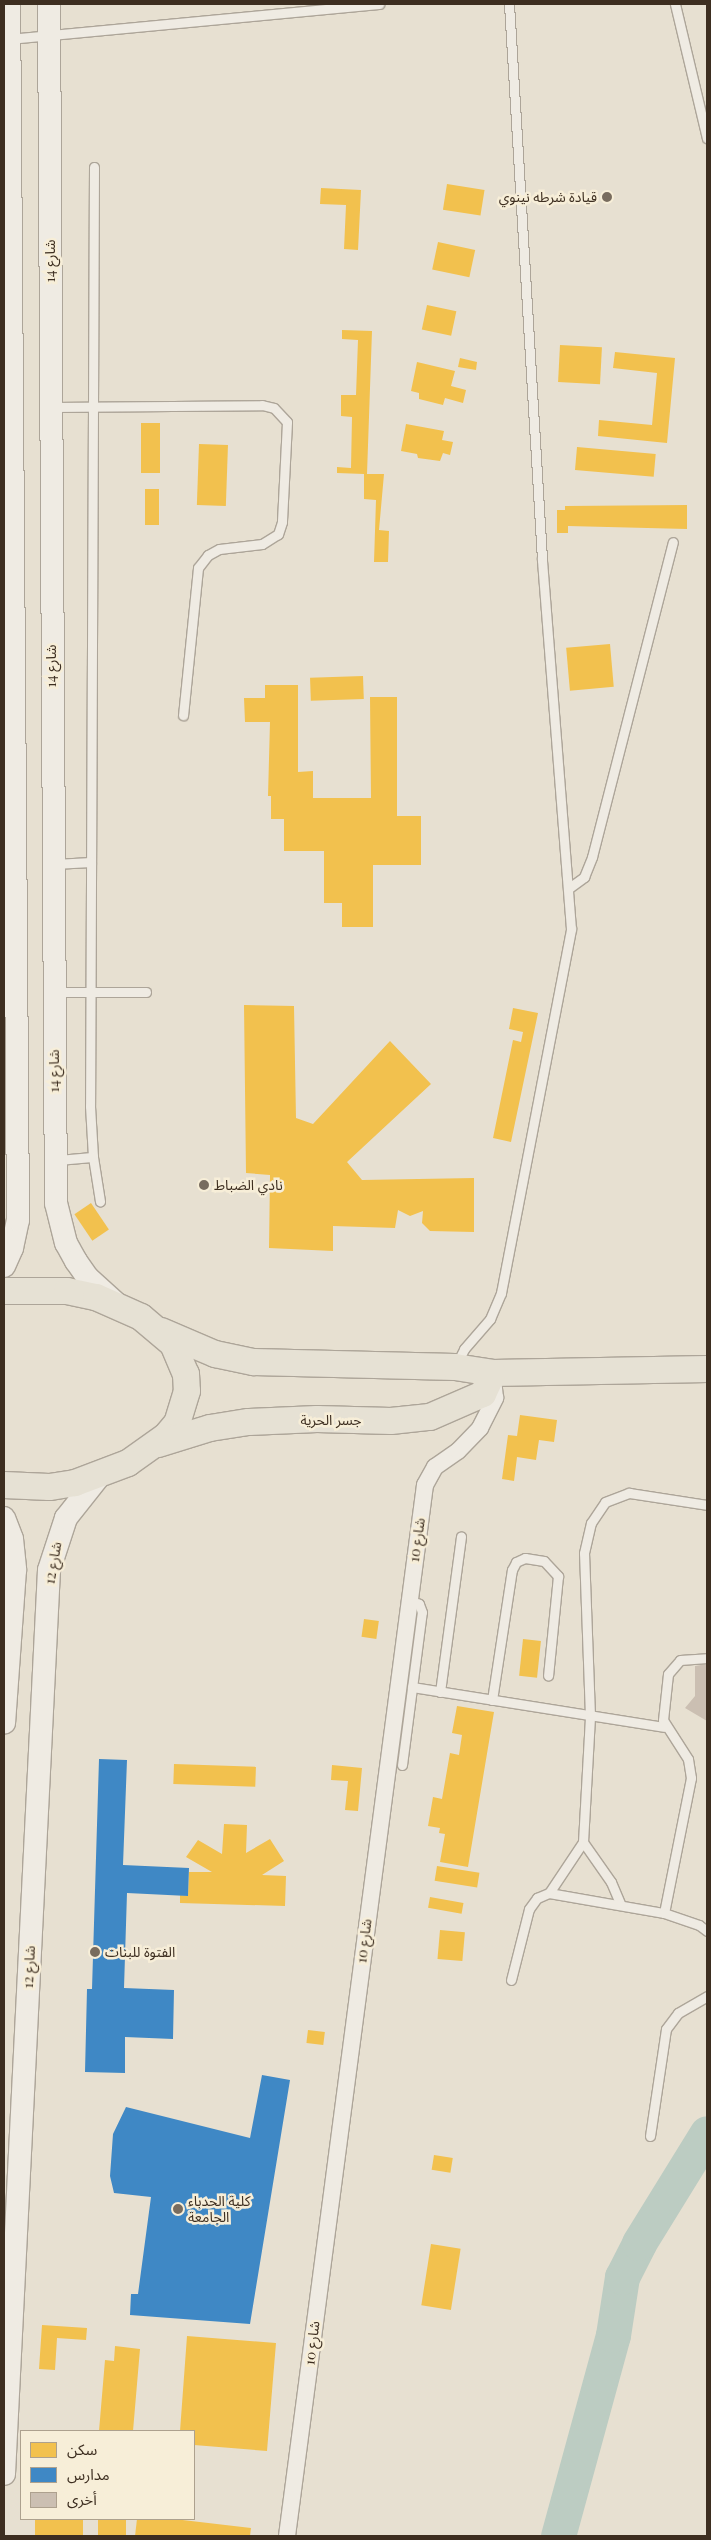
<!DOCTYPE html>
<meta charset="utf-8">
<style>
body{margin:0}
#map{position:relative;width:711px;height:2540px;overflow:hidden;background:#e7e0d1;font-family:"Playfair Display","Noto Sans Arabic",serif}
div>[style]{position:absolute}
.homes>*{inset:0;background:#f2c14e;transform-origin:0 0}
.schools>*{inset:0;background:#3f88c5}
.river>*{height:35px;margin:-17.5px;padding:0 17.5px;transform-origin:17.5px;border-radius:17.5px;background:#bcccc2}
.building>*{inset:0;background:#cbbfb2}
.roads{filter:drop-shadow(1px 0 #ada599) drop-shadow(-1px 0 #ada599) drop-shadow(0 1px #ada599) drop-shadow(0 -1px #ada599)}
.lane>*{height:9px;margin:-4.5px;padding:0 4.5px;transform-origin:4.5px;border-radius:4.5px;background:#efebe3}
.street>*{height:16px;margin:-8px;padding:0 8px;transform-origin:8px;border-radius:8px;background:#efebe3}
.secondary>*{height:22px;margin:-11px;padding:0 11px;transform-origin:11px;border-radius:11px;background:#efebe3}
.primary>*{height:26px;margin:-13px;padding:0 13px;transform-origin:13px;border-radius:13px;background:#e6e1d4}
.dots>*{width:14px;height:14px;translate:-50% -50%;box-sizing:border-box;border:2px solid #f7eed8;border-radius:50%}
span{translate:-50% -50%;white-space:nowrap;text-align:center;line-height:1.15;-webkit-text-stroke:5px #f7eed8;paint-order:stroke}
.poi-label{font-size:14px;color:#3d2e20}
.right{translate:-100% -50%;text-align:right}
.left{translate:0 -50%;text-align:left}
.street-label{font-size:14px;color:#3d2e20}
.frame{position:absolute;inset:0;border:5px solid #3d2e20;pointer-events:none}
.legend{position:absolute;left:20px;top:2430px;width:175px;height:90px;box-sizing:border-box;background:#f7eed8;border:1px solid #ada18e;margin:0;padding:6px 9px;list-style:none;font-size:15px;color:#3d2e20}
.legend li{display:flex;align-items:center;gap:10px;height:25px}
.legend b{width:25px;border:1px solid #ada18e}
</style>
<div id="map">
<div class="homes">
<i style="left:447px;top:184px;width:38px;height:26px;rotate:9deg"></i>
<i style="clip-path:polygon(321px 188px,361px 190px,358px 250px,344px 249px,346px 205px,320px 204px)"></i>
<i style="left:438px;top:242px;width:38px;height:28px;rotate:12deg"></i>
<i style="left:427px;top:305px;width:30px;height:25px;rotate:12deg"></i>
<i style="clip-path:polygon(342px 330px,372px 331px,367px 474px,384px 474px,379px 530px,389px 531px,388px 562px,374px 562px,376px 500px,364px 499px,364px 474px,337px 473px,337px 467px,351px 468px,352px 417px,341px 416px,341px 395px,356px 395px,358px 340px,342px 339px)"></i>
<i style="left:560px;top:345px;width:42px;height:37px;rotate:3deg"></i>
<i style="clip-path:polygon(615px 352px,675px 358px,667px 443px,598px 436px,599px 420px,652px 425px,657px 373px,613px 368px)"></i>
<i style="clip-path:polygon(460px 358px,477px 362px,476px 370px,458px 367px)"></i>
<i style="clip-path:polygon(417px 362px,455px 371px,451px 386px,466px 390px,463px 403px,445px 398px,443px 405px,419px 399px,419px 393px,411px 391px)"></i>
<i style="left:141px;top:423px;width:19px;height:50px"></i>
<i style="clip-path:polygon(406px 424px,444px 431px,442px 440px,453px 442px,450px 455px,443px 453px,440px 461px,418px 458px,417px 454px,401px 451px)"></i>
<i style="left:199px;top:444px;width:29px;height:61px;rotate:2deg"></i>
<i style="left:577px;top:447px;width:79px;height:23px;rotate:5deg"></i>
<i style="left:145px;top:489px;width:14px;height:36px"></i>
<i style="clip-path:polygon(687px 505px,687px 529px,568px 526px,568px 533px,557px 533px,557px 510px,565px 510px,565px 506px)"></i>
<i style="left:610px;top:644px;width:43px;height:44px;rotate:85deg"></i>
<i style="left:363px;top:676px;width:23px;height:53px;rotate:88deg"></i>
<i style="clip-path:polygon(265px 685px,298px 685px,298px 772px,313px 771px,313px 798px,371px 798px,370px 697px,397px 697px,397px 816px,421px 816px,421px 865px,373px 865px,373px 927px,342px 927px,342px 903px,324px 903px,324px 851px,284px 851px,284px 819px,271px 819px,271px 796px,268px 796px,270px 722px,245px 722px,244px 698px,265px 698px)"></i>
<i style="clip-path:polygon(244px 1005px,294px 1006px,296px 1118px,313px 1124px,390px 1041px,431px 1084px,347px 1162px,362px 1180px,474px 1178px,474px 1232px,430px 1231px,422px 1223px,423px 1211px,410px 1216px,398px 1210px,395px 1228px,333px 1226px,333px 1251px,269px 1248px,270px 1175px,246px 1173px)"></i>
<i style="clip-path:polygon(513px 1008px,538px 1013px,511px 1142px,493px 1138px,513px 1040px,521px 1042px,523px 1032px,509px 1029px)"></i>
<i style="left:91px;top:1203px;width:32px;height:20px;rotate:56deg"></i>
<i style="clip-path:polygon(520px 1415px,557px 1420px,554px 1442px,539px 1440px,536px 1460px,517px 1457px,514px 1481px,502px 1479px,508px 1435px,517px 1436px)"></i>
<i style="left:364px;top:1619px;width:15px;height:18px;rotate:8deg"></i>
<i style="left:523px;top:1639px;width:18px;height:37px;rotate:6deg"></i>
<i style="clip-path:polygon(457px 1706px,494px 1712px,468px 1867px,440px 1862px,445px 1834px,439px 1833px,440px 1828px,428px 1826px,433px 1797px,442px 1799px,450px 1753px,459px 1755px,462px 1735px,452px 1733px)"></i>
<i style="left:174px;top:1764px;width:82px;height:20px;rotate:2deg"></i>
<i style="clip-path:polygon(332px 1765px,362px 1768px,358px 1811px,345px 1810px,348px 1781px,331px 1780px)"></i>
<i style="clip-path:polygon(224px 1824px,247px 1825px,246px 1853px,270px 1839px,284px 1861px,262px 1875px,286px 1876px,285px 1906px,180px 1903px,180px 1895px,188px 1896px,189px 1872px,212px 1872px,186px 1857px,198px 1840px,222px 1854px)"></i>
<i style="left:437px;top:1866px;width:43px;height:15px;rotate:9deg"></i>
<i style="left:430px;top:1897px;width:34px;height:11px;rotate:10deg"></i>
<i style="left:440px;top:1930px;width:25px;height:29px;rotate:5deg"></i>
<i style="left:308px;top:2030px;width:17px;height:13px;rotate:7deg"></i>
<i style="left:434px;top:2155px;width:19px;height:15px;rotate:9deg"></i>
<i style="left:431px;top:2244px;width:30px;height:62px;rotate:9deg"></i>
<i style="clip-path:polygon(42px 2325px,87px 2328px,86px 2340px,57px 2338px,55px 2370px,39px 2369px)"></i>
<i style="clip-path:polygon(187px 2336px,276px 2343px,267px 2451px,194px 2445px,194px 2431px,180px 2431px)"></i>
<i style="clip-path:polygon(115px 2346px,140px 2349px,133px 2431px,99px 2431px,105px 2360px,114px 2361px)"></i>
<i style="left:35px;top:2519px;width:48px;height:17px"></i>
<i style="left:98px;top:2519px;width:28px;height:17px"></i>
<i style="clip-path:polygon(137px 2519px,174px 2519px,251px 2528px,250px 2536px,135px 2536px)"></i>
</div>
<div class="schools">
<i style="clip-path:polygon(99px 1759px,127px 1760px,123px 1865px,189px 1868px,188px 1896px,127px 1893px,124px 1988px,174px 1990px,173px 2039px,125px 2037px,125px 2073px,85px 2072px,87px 1989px,92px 1989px)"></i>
<i style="clip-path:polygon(262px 2075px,290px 2080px,250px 2324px,130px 2315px,131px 2294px,138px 2294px,151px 2197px,114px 2193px,110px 2176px,113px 2134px,126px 2107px,250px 2138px)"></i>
</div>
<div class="river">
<i style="left:558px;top:2536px;width:208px;rotate:-74.7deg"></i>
<i style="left:613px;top:2335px;width:59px;rotate:-81.2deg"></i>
<i style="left:622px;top:2277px;width:38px;rotate:-63deg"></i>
<i style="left:639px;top:2243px;width:129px;rotate:-58.3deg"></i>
</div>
<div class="building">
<i style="clip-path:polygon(707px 1664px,707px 1721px,685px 1708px,695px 1696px,695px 1666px)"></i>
</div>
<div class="roads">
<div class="lane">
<i style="left:675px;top:4px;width:138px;rotate:76.6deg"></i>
<i style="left:8px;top:39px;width:373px;rotate:-5.4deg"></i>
<i style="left:94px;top:167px;width:939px;rotate:90.24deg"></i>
<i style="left:90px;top:1106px;width:51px;rotate:86.6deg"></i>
<i style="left:93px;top:1157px;width:45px;rotate:81deg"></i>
<i style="left:53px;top:407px;width:209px;rotate:-0.5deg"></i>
<i style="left:262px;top:405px;width:12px;rotate:14deg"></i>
<i style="left:274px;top:408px;width:19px;rotate:47deg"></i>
<i style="left:287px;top:422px;width:100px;rotate:92.9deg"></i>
<i style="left:282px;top:522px;width:13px;rotate:108deg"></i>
<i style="left:278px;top:534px;width:19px;rotate:148deg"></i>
<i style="left:262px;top:544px;width:43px;rotate:173.4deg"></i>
<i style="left:219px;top:549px;width:13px;rotate:151deg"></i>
<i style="left:208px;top:555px;width:16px;rotate:128deg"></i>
<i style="left:198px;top:568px;width:148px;rotate:95.8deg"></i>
<i style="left:54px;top:864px;width:37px;rotate:-3deg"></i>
<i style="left:569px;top:888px;width:19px;rotate:-36deg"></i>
<i style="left:584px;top:877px;width:22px;rotate:-68deg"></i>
<i style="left:592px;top:857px;width:325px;rotate:-75.6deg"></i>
<i style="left:54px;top:992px;width:92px"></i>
<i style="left:57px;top:1160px;width:36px;rotate:-5deg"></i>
<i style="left:456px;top:1365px;width:18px;rotate:-63deg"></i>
<i style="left:464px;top:1349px;width:40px;rotate:-49deg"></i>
<i style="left:490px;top:1319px;width:28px;rotate:-67deg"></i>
<i style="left:501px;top:1293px;width:371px;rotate:-79.1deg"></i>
<i style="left:571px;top:929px;width:371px;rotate:-94.5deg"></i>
<i style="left:542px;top:559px;width:556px;rotate:-93.4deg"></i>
<i style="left:412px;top:1687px;width:255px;rotate:9deg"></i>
<i style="left:440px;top:1692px;width:157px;rotate:-82.3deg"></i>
<i style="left:492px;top:1700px;width:132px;rotate:-81.3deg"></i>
<i style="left:512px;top:1570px;width:9px;rotate:-63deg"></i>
<i style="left:516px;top:1562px;width:10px;rotate:-24deg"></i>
<i style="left:525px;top:1558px;width:19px;rotate:9deg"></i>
<i style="left:544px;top:1561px;width:21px;rotate:47deg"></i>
<i style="left:558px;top:1576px;width:100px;rotate:95.7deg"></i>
<i style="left:402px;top:1765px;width:154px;rotate:-82.6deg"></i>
<i style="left:422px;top:1612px;width:9px;rotate:-111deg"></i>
<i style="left:419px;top:1604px;width:12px;rotate:-156deg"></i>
<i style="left:583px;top:1842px;width:49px;rotate:55deg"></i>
<i style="left:611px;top:1882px;width:25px;rotate:67deg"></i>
<i style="left:549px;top:1893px;width:61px;rotate:-56.3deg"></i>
<i style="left:583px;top:1842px;width:126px;rotate:-86.8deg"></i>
<i style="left:590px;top:1716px;width:163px;rotate:-92.1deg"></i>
<i style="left:584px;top:1553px;width:31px;rotate:-77deg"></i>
<i style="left:591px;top:1523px;width:25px;rotate:-56deg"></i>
<i style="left:605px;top:1502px;width:26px;rotate:-21deg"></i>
<i style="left:629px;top:1493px;width:79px;rotate:8.7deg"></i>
<i style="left:664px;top:1913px;width:138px;rotate:-78.7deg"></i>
<i style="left:691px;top:1778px;width:19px;rotate:-99deg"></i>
<i style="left:688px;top:1759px;width:46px;rotate:-122.7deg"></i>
<i style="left:663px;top:1720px;width:46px;rotate:-83.8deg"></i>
<i style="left:668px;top:1674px;width:18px;rotate:-49deg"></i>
<i style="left:680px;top:1660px;width:27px;rotate:-4deg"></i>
<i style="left:511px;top:1980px;width:73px;rotate:-75.8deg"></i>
<i style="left:529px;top:1909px;width:14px;rotate:-54deg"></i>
<i style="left:537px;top:1898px;width:13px;rotate:-23deg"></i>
<i style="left:549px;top:1893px;width:117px;rotate:9.9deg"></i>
<i style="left:664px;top:1913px;width:37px;rotate:19deg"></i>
<i style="left:699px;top:1925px;width:10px;rotate:37deg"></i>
<i style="left:650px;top:2136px;width:108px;rotate:-81.5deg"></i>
<i style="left:666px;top:2029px;width:20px;rotate:-53deg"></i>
<i style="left:678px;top:2013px;width:34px;rotate:-30deg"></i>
</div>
<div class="street">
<i style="left:287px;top:2536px;width:1060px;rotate:-82.52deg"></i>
<i style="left:425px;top:1485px;width:21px;rotate:-61deg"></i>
<i style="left:435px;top:1467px;width:28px;rotate:-35deg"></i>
<i style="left:458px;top:1451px;width:32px;rotate:-46deg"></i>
<i style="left:480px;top:1428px;width:34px;rotate:-63deg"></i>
<i style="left:495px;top:1398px;width:18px;rotate:-96deg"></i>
</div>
<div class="secondary">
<i style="left:49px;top:4px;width:1199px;rotate:89.67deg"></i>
<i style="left:56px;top:1203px;width:41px;rotate:76deg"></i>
<i style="left:66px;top:1243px;width:21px;rotate:61deg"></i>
<i style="left:76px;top:1261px;width:21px;rotate:55deg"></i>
<i style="left:88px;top:1278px;width:36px;rotate:42deg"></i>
<i style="left:4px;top:1266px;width:20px;rotate:-66deg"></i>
<i style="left:12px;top:1248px;width:29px;rotate:-78deg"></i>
<i style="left:18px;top:1220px;width:1216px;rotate:-90.42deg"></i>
<i style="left:4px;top:1518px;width:22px;rotate:69deg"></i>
<i style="left:12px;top:1539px;width:31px;rotate:84deg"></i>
<i style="left:15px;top:1570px;width:153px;rotate:94.1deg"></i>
<i style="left:4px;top:2474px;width:905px;rotate:-87.15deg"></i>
<i style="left:49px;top:1570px;width:55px;rotate:-71.9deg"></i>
<i style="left:66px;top:1518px;width:55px;rotate:-51.7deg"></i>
</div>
<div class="primary">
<i style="left:4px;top:1291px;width:63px"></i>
<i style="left:67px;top:1291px;width:30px;rotate:12deg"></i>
<i style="left:96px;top:1297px;width:49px;rotate:24deg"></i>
<i style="left:141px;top:1317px;width:42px;rotate:40.2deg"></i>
<i style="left:173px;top:1344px;width:33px;rotate:67deg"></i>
<i style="left:186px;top:1374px;width:17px;rotate:87deg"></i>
<i style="left:187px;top:1391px;width:34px;rotate:107deg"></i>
<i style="left:177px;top:1423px;width:17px;rotate:130deg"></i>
<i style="left:166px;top:1436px;width:47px;rotate:144.6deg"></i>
<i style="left:128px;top:1463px;width:57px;rotate:159.3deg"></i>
<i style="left:75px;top:1483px;width:26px;rotate:171deg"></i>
<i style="left:49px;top:1487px;width:45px;rotate:-177.5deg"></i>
<i style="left:161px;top:1331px;width:59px;rotate:23.1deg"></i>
<i style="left:215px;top:1354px;width:40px;rotate:12deg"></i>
<i style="left:254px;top:1362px;width:201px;rotate:1.4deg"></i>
<i style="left:455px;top:1367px;width:38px;rotate:9deg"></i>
<i style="left:493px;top:1373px;width:214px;rotate:-1.1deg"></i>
<i style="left:158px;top:1444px;width:54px;rotate:-17.1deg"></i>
<i style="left:210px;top:1428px;width:39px;rotate:-9deg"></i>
<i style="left:249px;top:1422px;width:68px;rotate:-2.5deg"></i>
<i style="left:317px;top:1419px;width:74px;rotate:1.5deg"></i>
<i style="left:391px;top:1421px;width:39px;rotate:-6deg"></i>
<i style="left:430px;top:1417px;width:58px;rotate:-23.5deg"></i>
<i style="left:483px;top:1394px;width:23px;rotate:-65deg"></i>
</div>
</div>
<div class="dots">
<i style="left:607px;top:197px;background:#786c5e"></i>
<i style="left:204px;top:1185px;background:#786c5e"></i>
<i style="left:95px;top:1952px;background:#786c5e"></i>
<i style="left:178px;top:2209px;background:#786c5e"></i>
</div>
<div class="poi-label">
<span class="right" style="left:597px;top:197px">قيادة شرطه نينوي</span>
<span class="left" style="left:214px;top:1185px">نادي الضباط</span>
<span class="left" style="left:105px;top:1952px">الفتوة للبنات</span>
<span class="left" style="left:188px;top:2209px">كلية الحدباء<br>الجامعة</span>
</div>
<div class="street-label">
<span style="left:50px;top:261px;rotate:-90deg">شارع 14</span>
<span style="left:51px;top:666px;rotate:-90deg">شارع 14</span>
<span style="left:54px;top:1071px;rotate:-90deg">شارع 14</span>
<span style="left:331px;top:1420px">جسر الحرية</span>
<span style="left:417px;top:1540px;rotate:-82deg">شارع 10</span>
<span style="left:53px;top:1563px;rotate:-80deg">شارع 12</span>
<span style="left:364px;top:1941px;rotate:-83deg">شارع 10</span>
<span style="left:29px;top:1967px;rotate:-87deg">شارع 12</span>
<span style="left:312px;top:2343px;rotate:-83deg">شارع 10</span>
</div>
<div class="frame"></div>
<ul class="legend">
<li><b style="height:14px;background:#f2c14e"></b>سكن</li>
<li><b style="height:14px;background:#3f88c5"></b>مدارس</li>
<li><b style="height:14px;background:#cbbfb2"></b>أخرى</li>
</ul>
</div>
